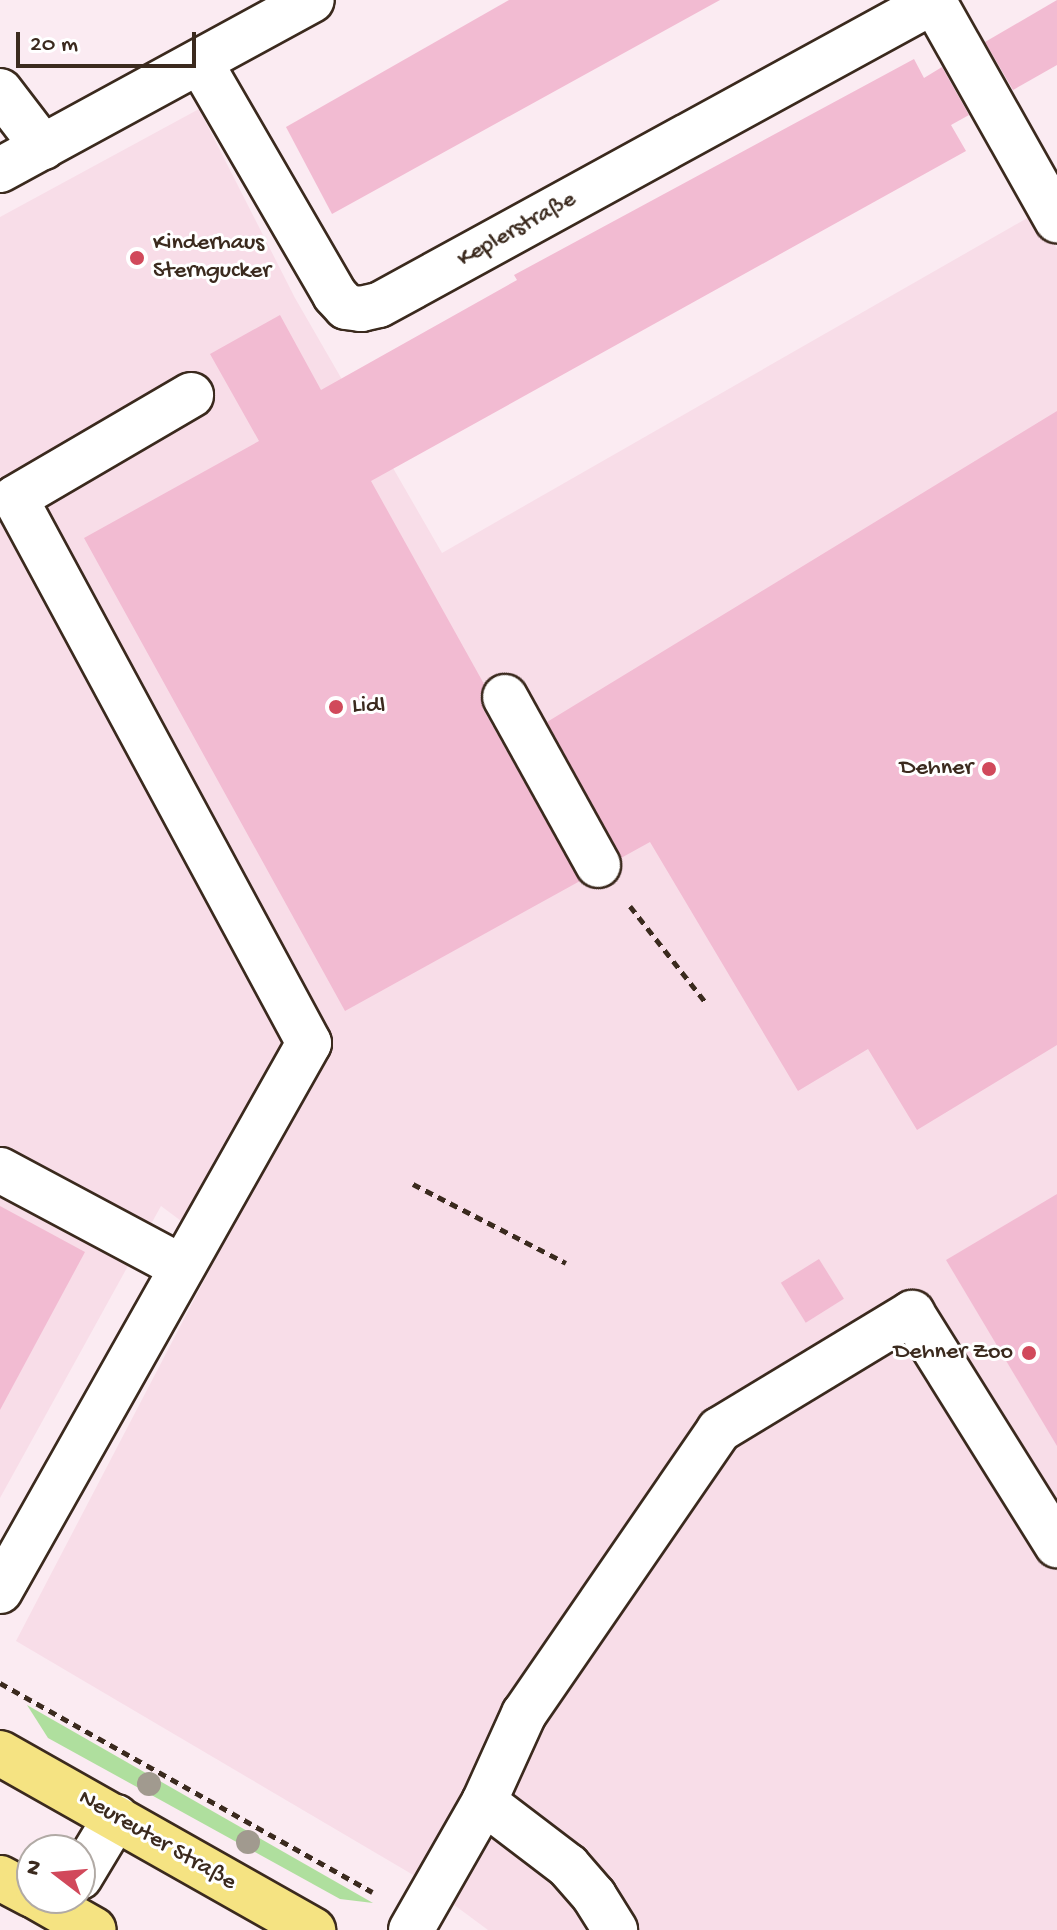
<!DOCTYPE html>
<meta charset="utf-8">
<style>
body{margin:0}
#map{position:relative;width:1057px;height:1930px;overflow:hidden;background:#fbebf2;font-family:"Gochi Hand",sans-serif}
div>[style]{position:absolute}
.built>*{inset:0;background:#f8dde8}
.green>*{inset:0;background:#afdf9e}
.building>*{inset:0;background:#f2bbd2;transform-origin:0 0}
.path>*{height:5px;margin-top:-2.5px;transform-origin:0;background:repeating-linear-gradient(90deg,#3b2a1e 0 8px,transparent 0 14px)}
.roads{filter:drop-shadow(2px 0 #3b2a1e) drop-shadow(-2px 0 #3b2a1e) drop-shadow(0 2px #3b2a1e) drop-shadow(0 -2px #3b2a1e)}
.minor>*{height:44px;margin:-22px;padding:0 22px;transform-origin:22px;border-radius:22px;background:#fff}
.major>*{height:44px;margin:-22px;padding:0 22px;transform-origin:22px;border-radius:22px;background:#f5e382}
.trees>*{width:24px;height:24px;margin:-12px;border-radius:50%;background:#a19a8f}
.dots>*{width:22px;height:22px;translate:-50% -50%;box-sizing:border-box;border:4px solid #fff;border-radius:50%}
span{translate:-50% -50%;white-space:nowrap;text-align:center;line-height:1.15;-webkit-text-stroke:6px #fff;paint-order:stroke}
.street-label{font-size:24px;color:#3b2a1e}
.poi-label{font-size:24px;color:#3b2a1e}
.left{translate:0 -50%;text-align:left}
.right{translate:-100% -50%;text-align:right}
.north{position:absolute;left:16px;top:1834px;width:80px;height:80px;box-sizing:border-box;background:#fff;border:2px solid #b1aaa5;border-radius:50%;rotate:286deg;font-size:22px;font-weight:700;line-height:32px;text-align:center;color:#3b2a1e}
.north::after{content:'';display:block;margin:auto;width:28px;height:36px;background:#d1495b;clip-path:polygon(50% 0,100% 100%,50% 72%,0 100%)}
.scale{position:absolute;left:16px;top:32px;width:180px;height:36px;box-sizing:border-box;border:4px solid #3b2a1e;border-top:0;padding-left:10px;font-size:24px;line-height:28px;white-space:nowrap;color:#3b2a1e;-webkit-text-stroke:6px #fff;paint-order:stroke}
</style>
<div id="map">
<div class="built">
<i style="clip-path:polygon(199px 109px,295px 298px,442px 553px,1036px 213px,1057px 249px,1057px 1930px,488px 1930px,415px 1876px,16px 1641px,220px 1250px,161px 1206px,0 1498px,0 217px)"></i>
</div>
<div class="green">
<i style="clip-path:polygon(27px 1705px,373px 1903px,340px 1899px,48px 1738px)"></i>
</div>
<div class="building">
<i style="clip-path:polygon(509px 0,720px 0,332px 214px,286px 127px)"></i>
<i style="clip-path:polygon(1057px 0,1057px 65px,1013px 90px,985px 42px)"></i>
<i style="clip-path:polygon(914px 59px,924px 78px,942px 67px,969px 115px,951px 125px,966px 151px,371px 481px,484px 684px,480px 696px,483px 709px,580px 881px,345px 1011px,84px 538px,259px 441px,210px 354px,280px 315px,321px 390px,517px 280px,514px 275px)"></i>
<i style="clip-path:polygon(1057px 411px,1057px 1045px,917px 1130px,868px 1049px,798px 1091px,650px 842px,621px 858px,547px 722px)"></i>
<i style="clip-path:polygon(1057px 1194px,1057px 1446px,946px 1260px)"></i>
<i style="clip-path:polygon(0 1206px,85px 1252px,0 1410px)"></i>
<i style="left:819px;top:1259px;width:47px;height:45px;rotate:58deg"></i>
</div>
<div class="path">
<i style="left:630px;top:906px;width:123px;rotate:51.9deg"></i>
<i style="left:413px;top:1184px;width:172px;rotate:27.3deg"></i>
<i style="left:0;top:1683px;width:427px;rotate:29.3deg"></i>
</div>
<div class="roads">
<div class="minor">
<i style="left:933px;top:0;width:253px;rotate:60.6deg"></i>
<i style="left:200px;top:62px;width:269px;rotate:59.9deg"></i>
<i style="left:335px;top:295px;width:16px;rotate:47deg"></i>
<i style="left:346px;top:307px;width:15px;rotate:8deg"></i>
<i style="left:361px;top:309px;width:18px;rotate:-13deg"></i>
<i style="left:379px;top:305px;width:633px;rotate:-28.71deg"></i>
<i style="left:0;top:91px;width:71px;rotate:52.5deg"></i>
<i style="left:0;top:170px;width:355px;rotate:-28.6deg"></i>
<i style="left:505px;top:697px;width:192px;rotate:61deg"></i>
<i style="left:0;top:1170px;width:204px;rotate:28.1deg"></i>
<i style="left:0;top:1591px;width:629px;rotate:-60.58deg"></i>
<i style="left:309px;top:1043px;width:619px;rotate:-118.34deg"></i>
<i style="left:15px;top:498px;width:204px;rotate:-30.3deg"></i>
<i style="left:484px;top:1802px;width:106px;rotate:37.3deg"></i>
<i style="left:568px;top:1866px;width:40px;rotate:49deg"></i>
<i style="left:594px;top:1896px;width:40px;rotate:58deg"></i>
<i style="left:80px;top:1877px;width:70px;rotate:-59deg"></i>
<i style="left:411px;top:1930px;width:147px;rotate:-60.3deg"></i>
<i style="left:484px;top:1802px;width:97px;rotate:-65.6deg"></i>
<i style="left:524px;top:1714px;width:345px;rotate:-55.5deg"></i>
<i style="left:719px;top:1430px;width:226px;rotate:-31.2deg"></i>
<i style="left:912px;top:1313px;width:274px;rotate:58deg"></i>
</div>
<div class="major">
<i style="left:0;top:1753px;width:360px;rotate:29.5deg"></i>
<i style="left:0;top:1878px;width:36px;rotate:28deg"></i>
<i style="left:38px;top:1898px;width:64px;rotate:29.7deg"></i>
</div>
</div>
<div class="trees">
<i style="left:149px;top:1784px"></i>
<i style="left:248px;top:1842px"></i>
</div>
<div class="dots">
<i style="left:137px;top:258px;background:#d1495b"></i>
<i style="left:336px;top:707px;background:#d1495b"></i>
<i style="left:989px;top:769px;background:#d1495b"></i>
<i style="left:1029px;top:1353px;background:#d1495b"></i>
</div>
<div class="street-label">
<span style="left:517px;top:230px;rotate:-29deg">Keplerstraße</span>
<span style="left:157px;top:1841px;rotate:30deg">Neureuter Straße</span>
</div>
<div class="poi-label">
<span class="left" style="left:153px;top:258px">Kinderhaus<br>Sterngucker</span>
<span class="left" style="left:352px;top:707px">Lidl</span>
<span class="right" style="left:973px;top:769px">Dehner</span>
<span class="right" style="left:1013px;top:1353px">Dehner Zoo</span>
</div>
<div class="north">N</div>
<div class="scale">20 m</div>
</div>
